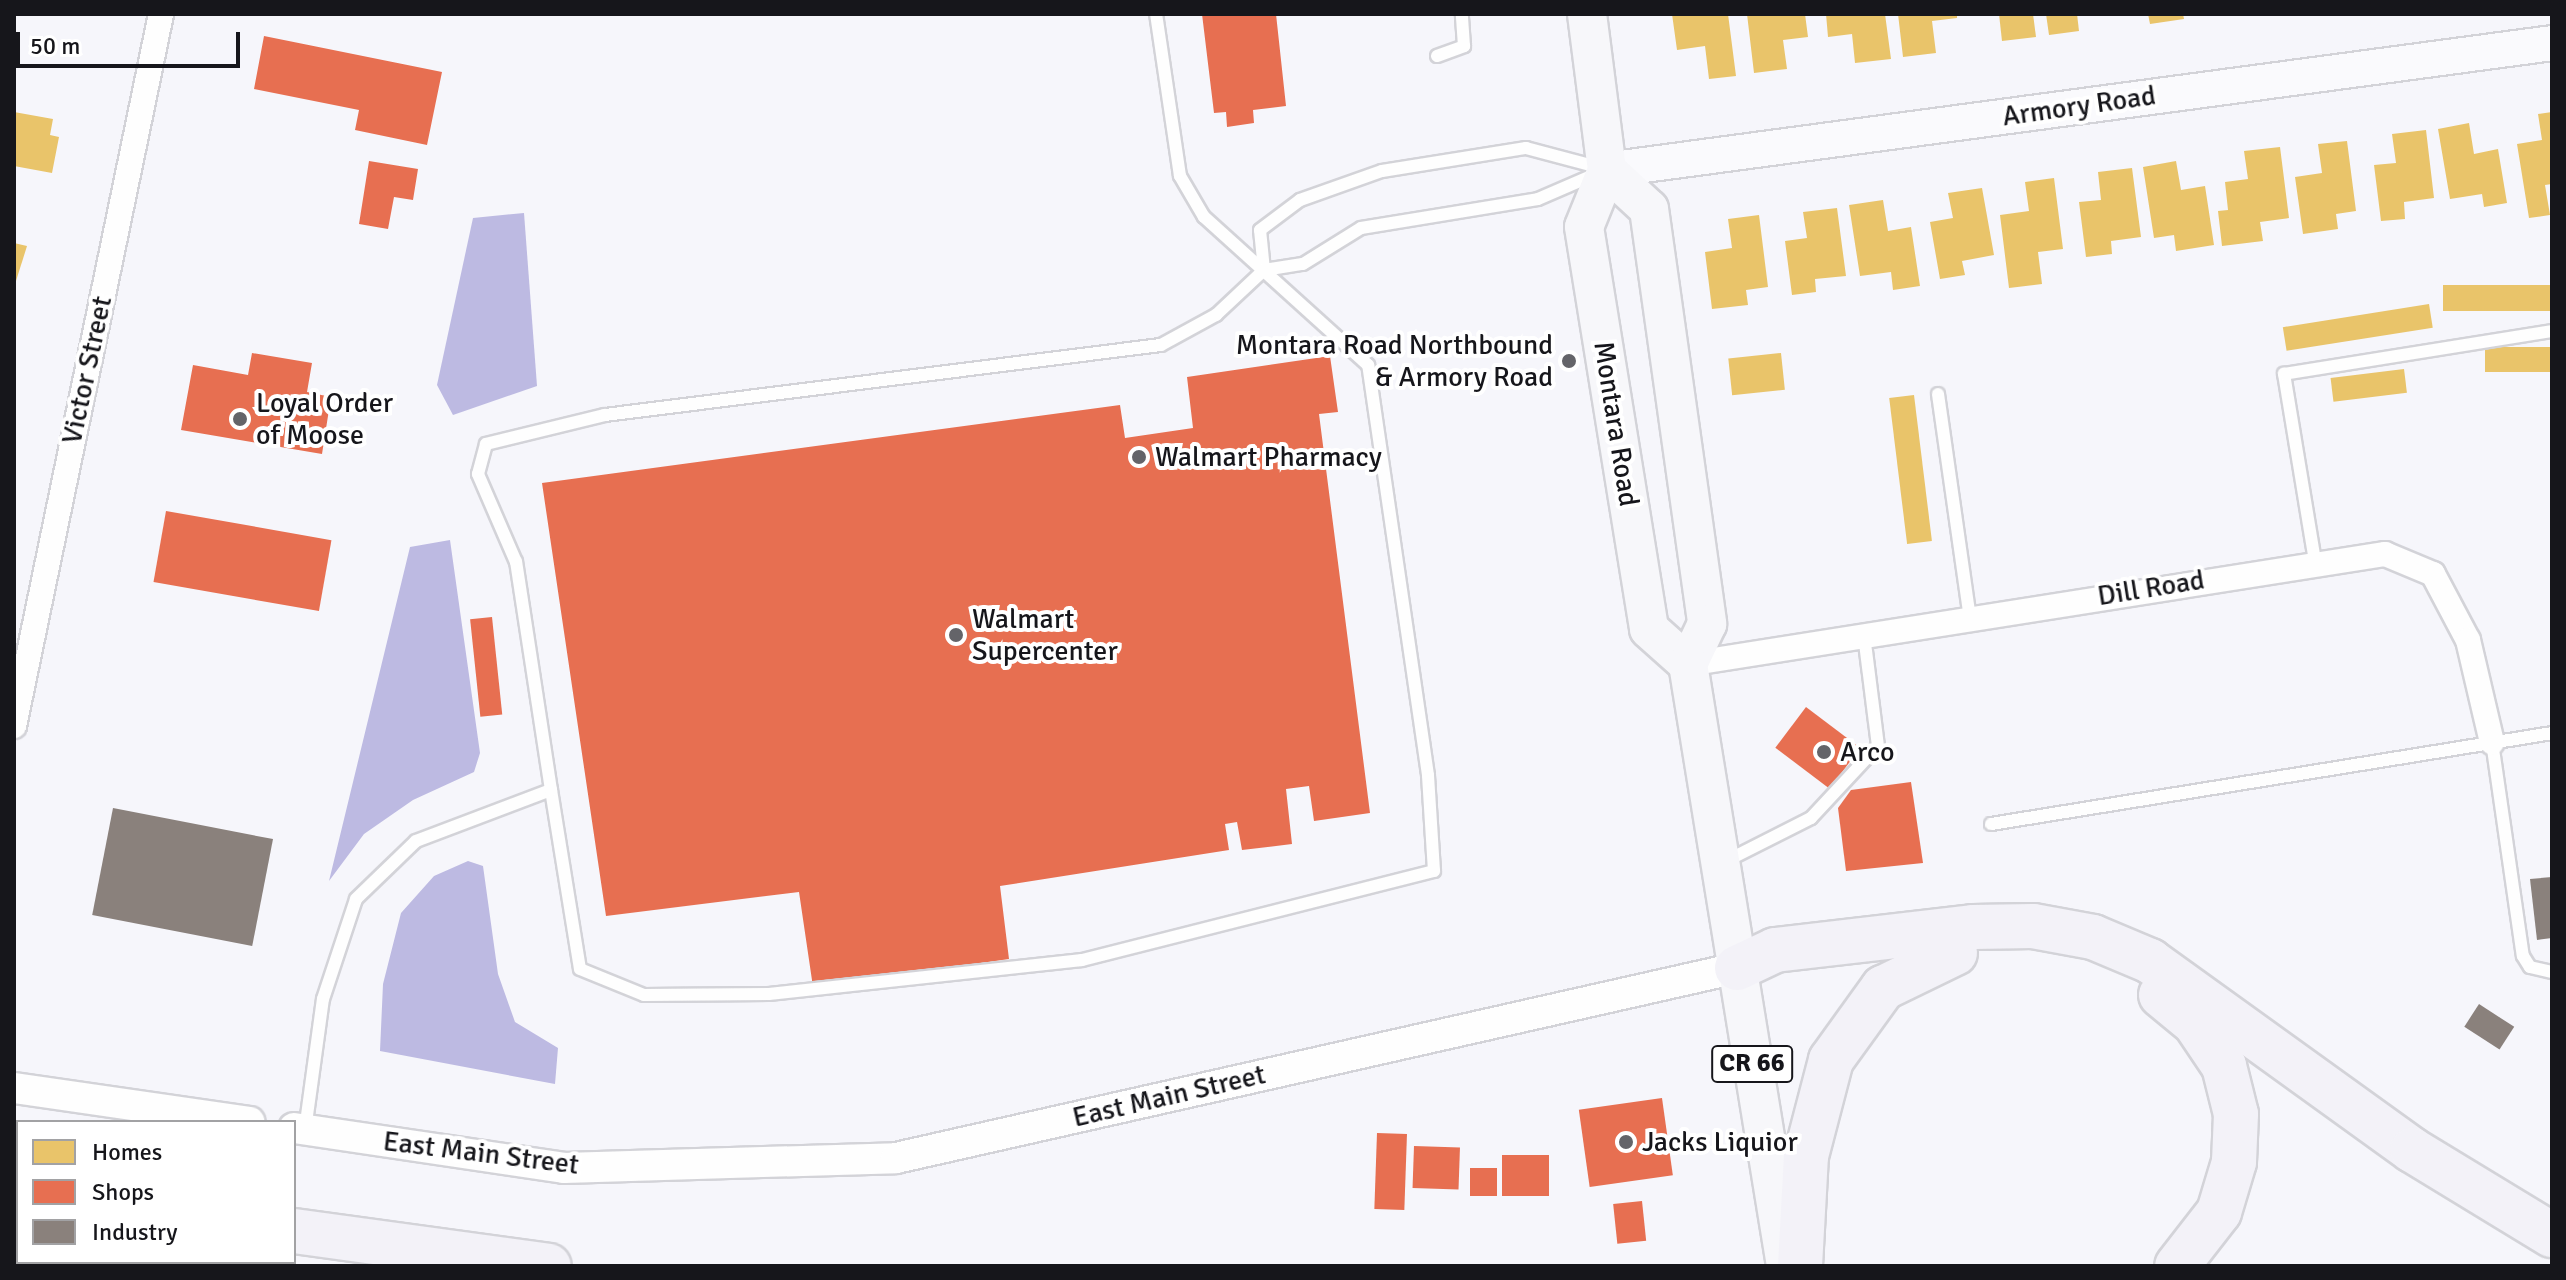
<!DOCTYPE html>
<style>
body{margin:0}
#map{position:relative;width:2566px;height:1280px;overflow:hidden;background:#f6f6fb;font-family:Signika,sans-serif}
div>[style]{position:absolute}
.water>*{inset:0;background:#bdbae2}
.homes>*{inset:0;background:#e9c46a;transform-origin:0 0}
.shops>*{inset:0;background:#e76f51;transform-origin:0 0}
.industry>*{inset:0;background:#8a817c;transform-origin:0 0}
.roads{filter:drop-shadow(2px 0 #d3d3d8) drop-shadow(-2px 0 #d3d3d8) drop-shadow(0 2px #d3d3d8) drop-shadow(0 -2px #d3d3d8)}
.service>*{height:12px;margin:-6px;padding:0 6px;transform-origin:6px;border-radius:6px;background:#fefefe}
.minor>*{height:24px;margin:-12px;padding:0 12px;transform-origin:12px;border-radius:12px;background:#fefefe}
.tertiary>*{height:30px;margin:-15px;padding:0 15px;transform-origin:15px;border-radius:15px;background:#fefefe}
.secondary>*{height:34px;margin:-17px;padding:0 17px;transform-origin:17px;border-radius:17px;background:#fafafd}
.primary>*{height:38px;margin:-19px;padding:0 19px;transform-origin:19px;border-radius:19px;background:#f7f7fa}
.motorway>*{height:44px;margin:-22px;padding:0 22px;transform-origin:22px;border-radius:22px;background:#f3f2f8}
.dots>*{width:22px;height:22px;translate:-50% -50%;box-sizing:border-box;border:4px solid #fff;border-radius:50%}
span{translate:-50% -50%;white-space:nowrap;text-align:center;line-height:1.15;-webkit-text-stroke:8px #fff;paint-order:stroke}
.shield-label span{padding:2px 6px;background:#fff;border:2px solid;border-radius:6px;-webkit-text-stroke-width:0}
.shield-label{font-size:26px;color:#16161b;font-weight:700}
.street-label{font-size:28px;color:#16161b}
.poi-label{font-size:28px;color:#16161b}
.right{translate:-100% -50%;text-align:right}
.left{translate:0 -50%;text-align:left}
.frame{position:absolute;inset:0;border:16px solid #16161b;pointer-events:none}
.legend{position:absolute;left:16px;top:1120px;width:280px;height:144px;box-sizing:border-box;background:#fff;border:2px solid #a2a2a4;margin:0;padding:10px 14px;list-style:none;font-size:24px;color:#16161b}
.legend li{display:flex;align-items:center;gap:16px;height:40px}
.legend b{width:40px;border:2px solid #a2a2a4}
.scale{position:absolute;left:16px;top:32px;width:224px;height:36px;box-sizing:border-box;border:4px solid #16161b;border-top:0;padding-left:10px;font-size:24px;line-height:28px;white-space:nowrap;color:#16161b;-webkit-text-stroke:6px #fff;paint-order:stroke}
</style>
<div id="map">
<div class="water">
<i style="clip-path:polygon(524px 213px,537px 386px,453px 415px,437px 385px,473px 218px)"></i>
<i style="clip-path:polygon(450px 540px,480px 753px,474px 772px,413px 800px,364px 834px,329px 881px,410px 547px)"></i>
<i style="clip-path:polygon(468px 861px,483px 866px,498px 974px,515px 1022px,558px 1048px,555px 1084px,380px 1051px,383px 984px,401px 913px,434px 876px)"></i>
</div>
<div class="homes">
<i style="clip-path:polygon(1672px 14px,1728px 14px,1736px 76px,1709px 79px,1705px 46px,1677px 50px)"></i>
<i style="clip-path:polygon(1747px 14px,1805px 14px,1808px 37px,1783px 40px,1787px 69px,1754px 73px)"></i>
<i style="clip-path:polygon(1826px 14px,1885px 14px,1891px 59px,1855px 63px,1852px 34px,1828px 37px)"></i>
<i style="clip-path:polygon(1898px 14px,1957px 14px,1957px 18px,1932px 21px,1936px 53px,1903px 57px)"></i>
<i style="clip-path:polygon(1999px 14px,2033px 14px,2036px 37px,2002px 41px)"></i>
<i style="clip-path:polygon(2046px 14px,2077px 14px,2079px 31px,2049px 35px)"></i>
<i style="clip-path:polygon(2148px 14px,2183px 14px,2184px 19px,2150px 24px)"></i>
<i style="clip-path:polygon(14px 112px,53px 119px,50px 135px,59px 137px,52px 173px,14px 166px)"></i>
<i style="clip-path:polygon(2552px 112px,2552px 184px,2545px 185px,2550px 215px,2529px 218px,2517px 144px,2542px 140px,2538px 114px)"></i>
<i style="clip-path:polygon(2469px 123px,2474px 154px,2498px 149px,2507px 203px,2484px 207px,2482px 194px,2450px 199px,2438px 129px)"></i>
<i style="clip-path:polygon(2426px 130px,2434px 198px,2404px 202px,2405px 219px,2381px 221px,2374px 165px,2396px 163px,2392px 134px)"></i>
<i style="clip-path:polygon(2347px 141px,2356px 211px,2336px 214px,2338px 229px,2303px 234px,2295px 177px,2322px 173px,2318px 144px)"></i>
<i style="clip-path:polygon(2280px 147px,2289px 218px,2260px 222px,2263px 241px,2222px 246px,2218px 211px,2228px 210px,2225px 182px,2248px 179px,2244px 151px)"></i>
<i style="clip-path:polygon(2176px 161px,2181px 190px,2205px 186px,2214px 245px,2176px 251px,2174px 235px,2154px 238px,2143px 167px)"></i>
<i style="clip-path:polygon(2132px 168px,2141px 237px,2111px 241px,2112px 254px,2086px 257px,2079px 202px,2101px 200px,2098px 172px)"></i>
<i style="clip-path:polygon(2054px 178px,2063px 249px,2038px 252px,2042px 284px,2009px 288px,2000px 215px,2029px 211px,2025px 182px)"></i>
<i style="clip-path:polygon(1982px 188px,1994px 255px,1962px 261px,1965px 275px,1940px 279px,1930px 222px,1953px 218px,1948px 193px)"></i>
<i style="clip-path:polygon(1883px 200px,1888px 231px,1911px 227px,1920px 286px,1893px 290px,1891px 272px,1860px 276px,1849px 205px)"></i>
<i style="clip-path:polygon(1837px 208px,1846px 276px,1815px 279px,1816px 292px,1792px 295px,1785px 241px,1807px 238px,1803px 212px)"></i>
<i style="clip-path:polygon(1759px 215px,1768px 287px,1746px 290px,1748px 305px,1712px 309px,1705px 252px,1732px 248px,1728px 219px)"></i>
<i style="clip-path:polygon(14px 243px,27px 246px,16px 281px,14px 280px)"></i>
<i style="left:2552px;top:285px;width:26px;height:109px;rotate:90deg"></i>
<i style="left:2429px;top:304px;width:24px;height:148px;rotate:81deg"></i>
<i style="left:2552px;top:347px;width:25px;height:67px;rotate:90deg"></i>
<i style="left:1781px;top:353px;width:37px;height:53px;rotate:84deg"></i>
<i style="left:2404px;top:369px;width:24px;height:74px;rotate:83deg"></i>
<i style="left:1914px;top:395px;width:147px;height:25px;rotate:83deg"></i>
</div>
<div class="shops">
<i style="clip-path:polygon(1202px 14px,1276px 14px,1286px 106px,1253px 110px,1254px 123px,1227px 127px,1226px 112px,1214px 113px)"></i>
<i style="clip-path:polygon(264px 36px,442px 72px,427px 145px,355px 130px,359px 110px,254px 89px)"></i>
<i style="clip-path:polygon(369px 161px,418px 169px,413px 200px,394px 197px,388px 229px,359px 224px)"></i>
<i style="clip-path:polygon(252px 353px,312px 363px,307px 392px,331px 397px,322px 454px,181px 430px,193px 365px,248px 375px)"></i>
<i style="clip-path:polygon(1330px 356px,1338px 412px,1319px 414px,1370px 813px,1314px 821px,1309px 786px,1286px 789px,1292px 844px,1242px 850px,1237px 822px,1225px 824px,1229px 850px,1000px 886px,1009px 959px,813px 987px,799px 892px,606px 916px,542px 483px,1120px 405px,1125px 438px,1193px 428px,1187px 377px)"></i>
<i style="left:166px;top:511px;width:168px;height:72px;rotate:10deg"></i>
<i style="left:492px;top:617px;width:98px;height:22px;rotate:84deg"></i>
<i style="left:1806px;top:707px;width:68px;height:51px;rotate:37deg"></i>
<i style="clip-path:polygon(1911px 782px,1923px 863px,1846px 871px,1838px 808px,1851px 790px)"></i>
<i style="left:1662px;top:1098px;width:78px;height:84px;rotate:82deg"></i>
<i style="left:1377px;top:1133px;width:30px;height:76px;rotate:2deg"></i>
<i style="left:1414px;top:1146px;width:46px;height:42px;rotate:2deg"></i>
<i style="left:1502px;top:1155px;width:47px;height:41px"></i>
<i style="left:1470px;top:1168px;width:27px;height:28px"></i>
<i style="left:1642px;top:1201px;width:40px;height:29px;rotate:84deg"></i>
</div>
<div class="industry">
<i style="left:113px;top:808px;width:163px;height:109px;rotate:11deg"></i>
<i style="clip-path:polygon(2552px 877px,2552px 938px,2537px 940px,2530px 879px)"></i>
<i style="left:2479px;top:1004px;width:42px;height:27px;rotate:33deg"></i>
</div>
<div class="roads">
<div class="service">
<i style="left:1437px;top:56px;width:29px;rotate:-20deg"></i>
<i style="left:1464px;top:46px;width:32px;rotate:-94deg"></i>
<i style="left:1264px;top:270px;width:40px;rotate:-95.7deg"></i>
<i style="left:1260px;top:230px;width:50px;rotate:-36.9deg"></i>
<i style="left:1300px;top:200px;width:87px;rotate:-19.5deg"></i>
<i style="left:1382px;top:171px;width:146px;rotate:-9.1deg"></i>
<i style="left:1526px;top:148px;width:78px;rotate:14.9deg"></i>
<i style="left:1938px;top:394px;width:226px;rotate:81.9deg"></i>
<i style="left:2315px;top:561px;width:190px;rotate:-99.4deg"></i>
<i style="left:2284px;top:374px;width:271px;rotate:-9.1deg"></i>
<i style="left:2492px;top:742px;width:216px;rotate:81.8deg"></i>
<i style="left:2523px;top:956px;width:13px;rotate:58deg"></i>
<i style="left:2530px;top:967px;width:23px;rotate:13deg"></i>
<i style="left:551px;top:790px;width:181px;rotate:80.8deg"></i>
<i style="left:580px;top:969px;width:69px;rotate:22.1deg"></i>
<i style="left:644px;top:995px;width:125px;rotate:-0.5deg"></i>
<i style="left:769px;top:994px;width:315px;rotate:-6.2deg"></i>
<i style="left:1082px;top:960px;width:363px;rotate:-14.2deg"></i>
<i style="left:1434px;top:871px;width:96px;rotate:-93.6deg"></i>
<i style="left:1428px;top:775px;width:414px;rotate:-98.3deg"></i>
<i style="left:1368px;top:365px;width:221px;rotate:-137.9deg"></i>
<i style="left:1204px;top:217px;width:48px;rotate:-120.3deg"></i>
<i style="left:1180px;top:176px;width:164px;rotate:-98.4deg"></i>
<i style="left:1991px;top:824px;width:568px;rotate:-9.21deg"></i>
<i style="left:1726px;top:861px;width:95px;rotate:-26.8deg"></i>
<i style="left:1811px;top:818px;width:98px;rotate:-47.1deg"></i>
<i style="left:1878px;top:746px;width:112px;rotate:-97.2deg"></i>
<i style="left:305px;top:1130px;width:132px;rotate:-82.2deg"></i>
<i style="left:323px;top:999px;width:105px;rotate:-71.7deg"></i>
<i style="left:356px;top:899px;width:83px;rotate:-44deg"></i>
<i style="left:416px;top:841px;width:144px;rotate:-20.7deg"></i>
<i style="left:551px;top:790px;width:231px;rotate:-98.7deg"></i>
<i style="left:516px;top:562px;width:96px;rotate:-113.4deg"></i>
<i style="left:478px;top:474px;width:31px;rotate:-75deg"></i>
<i style="left:486px;top:444px;width:122px;rotate:-13.7deg"></i>
<i style="left:605px;top:415px;width:560px;rotate:-7.18deg"></i>
<i style="left:1161px;top:345px;width:63px;rotate:-28.6deg"></i>
<i style="left:1216px;top:315px;width:66px;rotate:-43.2deg"></i>
<i style="left:1264px;top:270px;width:39px;rotate:-9deg"></i>
<i style="left:1303px;top:264px;width:68px;rotate:-31.8deg"></i>
<i style="left:1361px;top:228px;width:179px;rotate:-9.3deg"></i>
<i style="left:1538px;top:199px;width:63px;rotate:-23.3deg"></i>
</div>
<div class="minor">
<i style="left:1688px;top:664px;width:706px;rotate:-8.97deg"></i>
<i style="left:2385px;top:554px;width:52px;rotate:22.6deg"></i>
<i style="left:2433px;top:574px;width:75px;rotate:62.1deg"></i>
<i style="left:2468px;top:640px;width:105px;rotate:76.8deg"></i>
<i style="left:14px;top:726px;width:727px;rotate:-78.33deg"></i>
</div>
<div class="tertiary">
<i style="left:14px;top:1088px;width:238px;rotate:8.2deg"></i>
<i style="left:294px;top:1128px;width:273px;rotate:8.4deg"></i>
<i style="left:564px;top:1168px;width:332px;rotate:-1.7deg"></i>
<i style="left:896px;top:1158px;width:862px;rotate:-12.73deg"></i>
</div>
<div class="secondary">
<i style="left:1607px;top:170px;width:953px;rotate:-7.65deg"></i>
</div>
<div class="primary">
<i style="left:1587px;top:14px;width:157px;rotate:82.7deg"></i>
<i style="left:1607px;top:170px;width:61px;rotate:112deg"></i>
<i style="left:1584px;top:227px;width:407px;rotate:80.8deg"></i>
<i style="left:1649px;top:629px;width:52px;rotate:41.9deg"></i>
<i style="left:1607px;top:170px;width:57px;rotate:42.9deg"></i>
<i style="left:1649px;top:209px;width:419px;rotate:82deg"></i>
<i style="left:1707px;top:624px;width:44px;rotate:115.4deg"></i>
<i style="left:1688px;top:664px;width:610px;rotate:80.75deg"></i>
</div>
<div class="motorway">
<i style="left:1737px;top:968px;width:42px;rotate:-25.3deg"></i>
<i style="left:1775px;top:950px;width:199px;rotate:-6.6deg"></i>
<i style="left:1973px;top:927px;width:60px;rotate:-1deg"></i>
<i style="left:2033px;top:926px;width:61px;rotate:10.4deg"></i>
<i style="left:2093px;top:937px;width:62px;rotate:22.8deg"></i>
<i style="left:2150px;top:961px;width:323px;rotate:35.8deg"></i>
<i style="left:2412px;top:1150px;width:164px;rotate:31.3deg"></i>
<i style="left:2161px;top:995px;width:44px;rotate:39.5deg"></i>
<i style="left:2195px;top:1023px;width:52px;rotate:56deg"></i>
<i style="left:2224px;top:1066px;width:49px;rotate:76deg"></i>
<i style="left:2236px;top:1114px;width:48px;rotate:92.4deg"></i>
<i style="left:2234px;top:1162px;width:52px;rotate:106.7deg"></i>
<i style="left:2219px;top:1212px;width:68px;rotate:127.9deg"></i>
<i style="left:14px;top:1188px;width:4px;rotate:14deg"></i>
<i style="left:294px;top:1231px;width:257px;rotate:7.8deg"></i>
<i style="left:1800px;top:1266px;width:110px;rotate:-86.9deg"></i>
<i style="left:1806px;top:1156px;width:99px;rotate:-75.4deg"></i>
<i style="left:1831px;top:1060px;width:89px;rotate:-54.2deg"></i>
<i style="left:1883px;top:988px;width:80px;rotate:-25.9deg"></i>
</div>
</div>
<div class="dots">
<i style="left:1569px;top:361px;background:#646469"></i>
<i style="left:240px;top:419px;background:#646469"></i>
<i style="left:1139px;top:457px;background:#646469"></i>
<i style="left:956px;top:635px;background:#646469"></i>
<i style="left:1824px;top:752px;background:#646469"></i>
<i style="left:1626px;top:1142px;background:#646469"></i>
</div>
<div class="shield-label">
<span style="left:1752px;top:1064px">CR 66</span>
</div>
<div class="street-label">
<span style="left:2079px;top:106px;rotate:-8deg">Armory Road</span>
<span style="left:87px;top:370px;rotate:-78deg">Victor Street</span>
<span style="left:1616px;top:424px;rotate:81deg">Montara Road</span>
<span style="left:2151px;top:588px;rotate:-9deg">Dill Road</span>
<span style="left:1169px;top:1096px;rotate:-13deg">East Main Street</span>
<span style="left:481px;top:1153px;rotate:7deg">East Main Street</span>
</div>
<div class="poi-label">
<span class="right" style="left:1553px;top:361px">Montara Road Northbound<br>&amp; Armory Road</span>
<span class="left" style="left:256px;top:419px">Loyal Order<br>of Moose</span>
<span class="left" style="left:1155px;top:457px">Walmart Pharmacy</span>
<span class="left" style="left:972px;top:635px">Walmart<br>Supercenter</span>
<span class="left" style="left:1840px;top:752px">Arco</span>
<span class="left" style="left:1642px;top:1142px">Jacks Liquior</span>
</div>
<div class="frame"></div>
<ul class="legend">
<li><b style="height:22px;background:#e9c46a"></b>Homes</li>
<li><b style="height:22px;background:#e76f51"></b>Shops</li>
<li><b style="height:22px;background:#8a817c"></b>Industry</li>
</ul>
<div class="scale">50 m</div>
</div>
